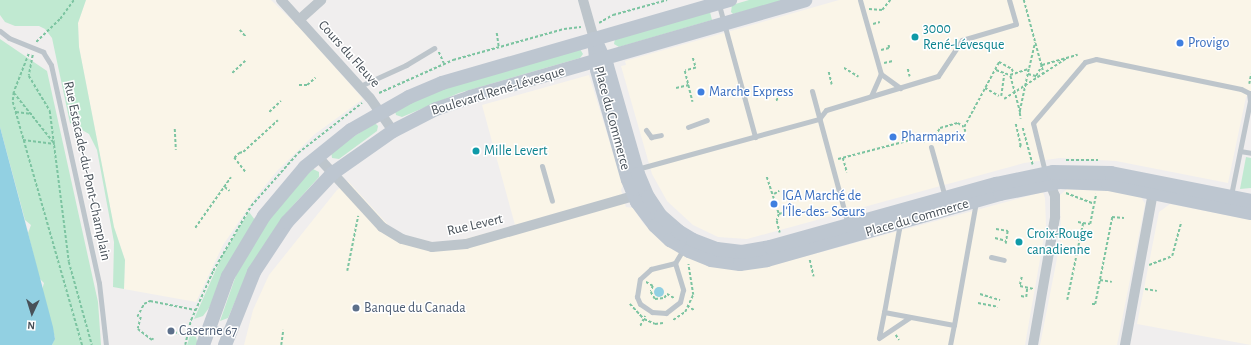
<!DOCTYPE html>
<html>
<head>
<meta charset="utf-8">
<style>
  body { margin:0 }
  #map { position:relative; width:1251px; height:345px; overflow:hidden; background:#f0eeee; font-family:"Alegreya Sans",sans-serif }
  div>[style] { position:absolute }
  .commercial>* { inset:0; background:#faf5e8 }
  .green>* { inset:0; background:#c0e9d1 }
  .water>* { inset:0; background:#92d0e2 }
  .round { border-radius:50% }
  .path>* { height:1.5px; margin-top:-0.75px; transform-origin:0; background:repeating-linear-gradient(90deg,#7cc4a1 0 3px,transparent 0 5px) }
  .lane>* { height:5px; margin:-2.5px; padding:0 2.5px; transform-origin:2.5px; border-radius:2.5px; background:#bdc5cb }
  .street>* { height:10px; margin:-5px; padding:0 5px; transform-origin:5px; border-radius:5px; background:#bdc5cb }
  .secondary>* { height:14px; margin:-7px; padding:0 7px; transform-origin:7px; border-radius:7px; background:#bdc6d0 }
  .dots>* { width:11px; height:11px; translate:-50% -50%; box-sizing:border-box; border:2px solid #fff; border-radius:50% }
  span { translate:-50% -50%; white-space:nowrap; text-align:center; line-height:1.15; -webkit-text-stroke:3px #fff; paint-order:stroke }
  .culture-label { font-size:14px; color:#0d838f }
  .left { translate:0 -50%; text-align:left }
  .shop-label { font-size:14px; color:#366cbe }
  .street-label { font-size:14px; color:#485159 }
  .service-label { font-size:14px; color:#4e5e75 }
  .north { position:absolute; left:12px; top:293px; width:40px; height:40px; -webkit-text-stroke:3px #fff; paint-order:stroke; rotate:184deg; font-size:11px; font-weight:700; line-height:16px; text-align:center; color:#485159 }
  .north::after { content:''; display:block; margin:auto; width:14px; height:18px; background:#485159; clip-path:polygon(50% 0,100% 100%,50% 72%,0 100%) }
</style>
</head>
<body>
<div id="map">
  <div class="commercial">
    <div style="clip-path:polygon(86px 0,271px 0,303px 31px,363px 99px,315px 134px,277px 171px,255px 198px,223px 245px,196px 302px,124px 289px,125px 260px,114px 227px,79px 47px,78px 23px)"></div>
    <div style="clip-path:polygon(839px 0,1251px 0,1251px 92px,1246px 97px,1228px 183px,1116px 161px,1060px 158px,1024px 163px,747px 239px,718px 237px,693px 225px,667px 201px,652px 174px,621px 66px,626px 65px,625px 61px)"></div>
    <div style="clip-path:polygon(589px 75px,623px 185px,621px 190px,626px 207px,633px 208px,643px 223px,663px 243px,708px 266px,744px 270px,777px 264px,1043px 192px,1045px 198px,1046px 225px,1025px 345px,244px 345px,253px 310px,269px 275px,337px 190px,348px 181px,391px 228px,403px 235px,432px 242px,450px 243px,515px 225px,482px 105px)"></div>
    <div style="clip-path:polygon(1067px 189px,1110px 191px,1141px 197px,1145px 204px,1117px 345px,1040px 345px,1061px 238px,1060px 195px)"></div>
    <div style="clip-path:polygon(1170px 204px,1251px 220px,1251px 345px,1137px 324px,1159px 212px)"></div>
  </div>
  <div class="green">
    <div style="clip-path:polygon(0 0,86px 0,78px 23px,79px 47px,114px 227px,125px 260px,124px 289px,113px 287px,114px 242px,97px 150px,89px 134px,70px 123px,52px 38px,45px 29px,39px 26px,15px 26px,5px 22px,0 15px)"></div>
    <div style="clip-path:polygon(749px 0,785px 0,733px 14px,731px 12px,732px 5px)"></div>
    <div style="clip-path:polygon(710px 12px,712px 20px,619px 47px,614px 44px,615px 39px)"></div>
    <div style="clip-path:polygon(0 39px,47px 71px,98px 302px,101px 345px,52px 345px,55px 338px,42px 290px,44px 283px,39px 278px,28px 233px,31px 225px,25px 220px,0 127px)"></div>
    <div style="clip-path:polygon(580px 49px,583px 54px,580px 58px,459px 93px,402px 117px,396px 115px,395px 111px,439px 89px)"></div>
    <div style="clip-path:polygon(375px 123px,378px 126px,377px 131px,339px 159px,332px 158px,331px 151px)"></div>
    <div style="clip-path:polygon(1246px 157px,1251px 158px,1251px 188px,1240px 189px)"></div>
    <div style="clip-path:polygon(313px 169px,319px 172px,319px 177px,288px 211px,243px 283px,228px 318px,220px 321px,242px 258px,290px 191px)"></div>
    <div style="clip-path:polygon(249px 212px,255px 220px,209px 308px,203px 316px,194px 319px,222px 256px)"></div>
    <div style="clip-path:polygon(191px 332px,196px 337px,198px 345px,187px 345px)"></div>
  </div>
  <div class="water">
    <div style="clip-path:polygon(0 127px,53px 327px,55px 339px,52px 345px,0 345px)"></div>
    <div class="round" style="left:654px;top:287px;width:10px;height:10px"></div>
  </div>
  <div class="path">
    <div style="left:1024px;top:0;width:77px;rotate:74.9deg"></div>
    <div style="left:869px;top:9px;width:13px;rotate:4deg"></div>
    <div style="left:882px;top:10px;width:13px;rotate:-51deg"></div>
    <div style="left:599px;top:23px;width:16px;rotate:-30deg"></div>
    <div style="left:613px;top:15px;width:56px;rotate:-15.5deg"></div>
    <div style="left:873px;top:24px;width:7px;rotate:-16deg"></div>
    <div style="left:240px;top:30px;width:9px;rotate:49deg"></div>
    <div style="left:497px;top:33px;width:14px;rotate:82deg"></div>
    <div style="left:36px;top:42px;width:33px;rotate:-44deg"></div>
    <div style="left:60px;top:19px;width:24px;rotate:-54deg"></div>
    <div style="left:881px;top:50px;width:8px;rotate:-14deg"></div>
    <div style="left:889px;top:48px;width:4px;rotate:-104deg"></div>
    <div style="left:439px;top:52px;width:12px;rotate:66deg"></div>
    <div style="left:29px;top:54px;width:41px;rotate:111.5deg"></div>
    <div style="left:14px;top:92px;width:10px;rotate:96deg"></div>
    <div style="left:13px;top:102px;width:253px;rotate:74.1deg"></div>
    <div style="left:33px;top:55px;width:21px;rotate:101deg"></div>
    <div style="left:29px;top:76px;width:41px;rotate:59deg"></div>
    <div style="left:50px;top:111px;width:152px;rotate:82.8deg"></div>
    <div style="left:69px;top:262px;width:86px;rotate:74.5deg"></div>
    <div style="left:693px;top:58px;width:10px;rotate:73deg"></div>
    <div style="left:696px;top:68px;width:11px;rotate:165deg"></div>
    <div style="left:685px;top:71px;width:32px;rotate:76deg"></div>
    <div style="left:884px;top:63px;width:9px;rotate:-13deg"></div>
    <div style="left:844px;top:68px;width:17px;rotate:31deg"></div>
    <div style="left:1029px;top:68px;width:26px;rotate:-77deg"></div>
    <div style="left:908px;top:69px;width:8px;rotate:76deg"></div>
    <div style="left:1029px;top:69px;width:5px;rotate:101deg"></div>
    <div style="left:1028px;top:74px;width:40px;rotate:102deg"></div>
    <div style="left:1020px;top:113px;width:39px;rotate:-105deg"></div>
    <div style="left:1010px;top:75px;width:20px;rotate:-18deg"></div>
    <div style="left:996px;top:70px;width:15px;rotate:20deg"></div>
    <div style="left:829px;top:72px;width:13px;rotate:77deg"></div>
    <div style="left:232px;top:73px;width:18px;rotate:-43deg"></div>
    <div style="left:1028px;top:74px;width:11px;rotate:15deg"></div>
    <div style="left:1036px;top:76px;width:13px;rotate:-61deg"></div>
    <div style="left:1042px;top:65px;width:37px;rotate:-16deg"></div>
    <div style="left:1249px;top:84px;width:10px;rotate:-79deg"></div>
    <div style="left:299px;top:85px;width:8px"></div>
    <div style="left:307px;top:85px;width:11px;rotate:-41deg"></div>
    <div style="left:676px;top:88px;width:13px;rotate:-13deg"></div>
    <div style="left:985px;top:88px;width:16px;rotate:30deg"></div>
    <div style="left:14px;top:93px;width:64px;rotate:51.3deg"></div>
    <div style="left:379px;top:93px;width:81px;rotate:-24deg"></div>
    <div style="left:453px;top:60px;width:115px;rotate:-15.6deg"></div>
    <div style="left:564px;top:29px;width:17px;rotate:-7deg"></div>
    <div style="left:1001px;top:96px;width:21px;rotate:-82deg"></div>
    <div style="left:1004px;top:99px;width:75px;rotate:-33.1deg"></div>
    <div style="left:776px;top:101px;width:11px;rotate:-63deg"></div>
    <div style="left:16px;top:112px;width:16px;rotate:7deg"></div>
    <div style="left:269px;top:112px;width:16px;rotate:-43deg"></div>
    <div style="left:1020px;top:113px;width:6px;rotate:81deg"></div>
    <div style="left:1016px;top:124px;width:22px;rotate:77deg"></div>
    <div style="left:1021px;top:145px;width:3px;rotate:108deg"></div>
    <div style="left:1023px;top:128px;width:38px;rotate:75deg"></div>
    <div style="left:175px;top:129px;width:21px;rotate:87deg"></div>
    <div style="left:965px;top:132px;width:5px;rotate:-101deg"></div>
    <div style="left:964px;top:127px;width:74px;rotate:-61.7deg"></div>
    <div style="left:999px;top:62px;width:15px;rotate:28deg"></div>
    <div style="left:1012px;top:69px;width:5px;rotate:68deg"></div>
    <div style="left:23px;top:140px;width:32px;rotate:7deg"></div>
    <div style="left:932px;top:140px;width:14px;rotate:-56deg"></div>
    <div style="left:940px;top:128px;width:19px;rotate:-16deg"></div>
    <div style="left:958px;top:123px;width:7px;rotate:34deg"></div>
    <div style="left:843px;top:158px;width:15px;rotate:74deg"></div>
    <div style="left:838px;top:159px;width:83px;rotate:-14.7deg"></div>
    <div style="left:918px;top:138px;width:9px;rotate:27deg"></div>
    <div style="left:1066px;top:160px;width:32px"></div>
    <div style="left:245px;top:172px;width:18px;rotate:-128deg"></div>
    <div style="left:234px;top:158px;width:7px;rotate:-45deg"></div>
    <div style="left:239px;top:153px;width:4px;rotate:-14deg"></div>
    <div style="left:243px;top:152px;width:47px;rotate:-42.4deg"></div>
    <div style="left:767px;top:177px;width:39px;rotate:72deg"></div>
    <div style="left:779px;top:214px;width:7px;rotate:106deg"></div>
    <div style="left:777px;top:221px;width:12px;rotate:76deg"></div>
    <div style="left:225px;top:187px;width:6px;rotate:39deg"></div>
    <div style="left:1066px;top:193px;width:30px;rotate:21deg"></div>
    <div style="left:1094px;top:204px;width:10px;rotate:-79deg"></div>
    <div style="left:774px;top:194px;width:6px;rotate:-31deg"></div>
    <div style="left:779px;top:214px;width:6px;rotate:-18deg"></div>
    <div style="left:1078px;top:222px;width:5px;rotate:11deg"></div>
    <div style="left:195px;top:228px;width:62px;rotate:-54.8deg"></div>
    <div style="left:996px;top:229px;width:12px;rotate:9deg"></div>
    <div style="left:1008px;top:231px;width:13px;rotate:99deg"></div>
    <div style="left:995px;top:238px;width:11px;rotate:15deg"></div>
    <div style="left:810px;top:260px;width:17px;rotate:77deg"></div>
    <div style="left:1149px;top:265px;width:25px;rotate:-21deg"></div>
    <div style="left:1172px;top:256px;width:35px;rotate:-75deg"></div>
    <div style="left:347px;top:271px;width:56px;rotate:-78.7deg"></div>
    <div style="left:1022px;top:277px;width:9px;rotate:103deg"></div>
    <div style="left:1020px;top:286px;width:14px;rotate:12deg"></div>
    <div style="left:1100px;top:280px;width:12px;rotate:9deg"></div>
    <div style="left:646px;top:282px;width:8px;rotate:30deg"></div>
    <div style="left:653px;top:286px;width:6px;rotate:108deg"></div>
    <div style="left:651px;top:292px;width:8px;rotate:60deg"></div>
    <div style="left:655px;top:299px;width:9px;rotate:-6deg"></div>
    <div style="left:664px;top:298px;width:5px;rotate:-53deg"></div>
    <div style="left:667px;top:294px;width:8px;rotate:30deg"></div>
    <div style="left:1145px;top:289px;width:12px;rotate:9deg"></div>
    <div style="left:980px;top:294px;width:21px;rotate:17deg"></div>
    <div style="left:1021px;top:296px;width:5px;rotate:11deg"></div>
    <div style="left:1026px;top:297px;width:9px;rotate:-84deg"></div>
    <div style="left:1067px;top:300px;width:79px;rotate:-78.3deg"></div>
    <div style="left:1083px;top:223px;width:7px;rotate:8deg"></div>
    <div style="left:1090px;top:224px;width:20px;rotate:-79deg"></div>
    <div style="left:978px;top:303px;width:20px;rotate:11deg"></div>
    <div style="left:630px;top:304px;width:21px;rotate:47deg"></div>
    <div style="left:644px;top:319px;width:12px;rotate:24deg"></div>
    <div style="left:655px;top:324px;width:8px;rotate:-7deg"></div>
    <div style="left:1092px;top:304px;width:3px"></div>
    <div style="left:1095px;top:304px;width:89px;rotate:-78.9deg"></div>
    <div style="left:1112px;top:217px;width:12px;rotate:5deg"></div>
    <div style="left:687px;top:306px;width:8px;rotate:30deg"></div>
    <div style="left:137px;top:317px;width:15px;rotate:-62deg"></div>
    <div style="left:144px;top:304px;width:7px;rotate:-27deg"></div>
    <div style="left:150px;top:301px;width:46px;rotate:11.3deg"></div>
    <div style="left:141px;top:317px;width:12px;rotate:104deg"></div>
    <div style="left:138px;top:329px;width:18px;rotate:38deg"></div>
    <div style="left:152px;top:340px;width:2px;rotate:-63deg"></div>
    <div style="left:673px;top:320px;width:14px;rotate:-34deg"></div>
    <div style="left:685px;top:312px;width:19px;rotate:-65deg"></div>
    <div style="left:693px;top:295px;width:31px;rotate:-99deg"></div>
    <div style="left:640px;top:326px;width:11px;rotate:-63deg"></div>
    <div style="left:174px;top:332px;width:13px;rotate:13deg"></div>
    <div style="left:896px;top:335px;width:6px;rotate:59deg"></div>
    <div style="left:185px;top:345px;width:26px;rotate:-77deg"></div>
    <div style="left:191px;top:320px;width:54px;rotate:-65.8deg"></div>
    <div style="left:213px;top:271px;width:75px;rotate:-59.7deg"></div>
    <div style="left:251px;top:206px;width:71px;rotate:-48.4deg"></div>
    <div style="left:298px;top:153px;width:81px;rotate:-38deg"></div>
    <div style="left:281px;top:345px;width:15px;rotate:-82deg"></div>
  </div>
  <div class="lane">
    <div style="left:860px;top:0;width:77px;rotate:74.2deg"></div>
    <div style="left:881px;top:74px;width:24px;rotate:36deg"></div>
    <div style="left:719px;top:5px;width:137px;rotate:74.7deg"></div>
    <div style="left:0;top:31px;width:11px;rotate:38deg"></div>
    <div style="left:9px;top:38px;width:37px;rotate:22deg"></div>
    <div style="left:43px;top:52px;width:15px;rotate:58deg"></div>
    <div style="left:51px;top:65px;width:223px;rotate:77.6deg"></div>
    <div style="left:99px;top:283px;width:62px;rotate:83.6deg"></div>
    <div style="left:360px;top:86px;width:51px;rotate:-24.5deg"></div>
    <div style="left:406px;top:65px;width:33px;rotate:-31deg"></div>
    <div style="left:812px;top:91px;width:138px;rotate:74.9deg"></div>
    <div style="left:871px;top:96px;width:24px;rotate:-66deg"></div>
    <div style="left:688px;top:127px;width:20px;rotate:-20deg"></div>
    <div style="left:646px;top:130px;width:9px;rotate:54deg"></div>
    <div style="left:651px;top:137px;width:10px;rotate:-11deg"></div>
    <div style="left:931px;top:147px;width:52px;rotate:74.4deg"></div>
    <div style="left:1240px;top:151px;width:11px;rotate:10deg"></div>
    <div style="left:542px;top:166px;width:36px;rotate:74deg"></div>
    <div style="left:637px;top:169px;width:189px;rotate:-15.4deg"></div>
    <div style="left:819px;top:119px;width:11px;rotate:-52deg"></div>
    <div style="left:826px;top:110px;width:117px;rotate:-16.9deg"></div>
    <div style="left:938px;top:76px;width:43px;rotate:-56.3deg"></div>
    <div style="left:962px;top:40px;width:56px;rotate:-16.5deg"></div>
    <div style="left:1016px;top:24px;width:25px;rotate:-106deg"></div>
    <div style="left:1045px;top:172px;width:50px;rotate:-103.8deg"></div>
    <div style="left:1033px;top:123px;width:80px;rotate:-49.6deg"></div>
    <div style="left:1085px;top:62px;width:11px;rotate:-15deg"></div>
    <div style="left:1096px;top:59px;width:148px;rotate:11.7deg"></div>
    <div style="left:1241px;top:89px;width:9px;rotate:27deg"></div>
    <div style="left:1249px;top:93px;width:8px;rotate:83deg"></div>
    <div style="left:1250px;top:101px;width:96px;rotate:101.4deg"></div>
    <div style="left:898px;top:225px;width:4px;rotate:76deg"></div>
    <div style="left:899px;top:229px;width:84px;rotate:100.2deg"></div>
    <div style="left:884px;top:312px;width:71px;rotate:10.5deg"></div>
    <div style="left:954px;top:325px;width:125px;rotate:-79.9deg"></div>
    <div style="left:991px;top:257px;width:13px;rotate:13deg"></div>
    <div style="left:675px;top:263px;width:28px;rotate:73deg"></div>
    <div style="left:683px;top:290px;width:12px;rotate:104deg"></div>
    <div style="left:680px;top:302px;width:18px;rotate:142deg"></div>
    <div style="left:666px;top:313px;width:14px;rotate:-176deg"></div>
    <div style="left:652px;top:312px;width:14px;rotate:-146deg"></div>
    <div style="left:640px;top:304px;width:8px;rotate:-113deg"></div>
    <div style="left:637px;top:297px;width:18px;rotate:-81deg"></div>
    <div style="left:640px;top:279px;width:15px;rotate:-42deg"></div>
    <div style="left:651px;top:269px;width:25px;rotate:-14deg"></div>
    <div style="left:675px;top:263px;width:17px;rotate:-59deg"></div>
    <div style="left:884px;top:312px;width:26px;rotate:101deg"></div>
    <div style="left:879px;top:338px;width:37px;rotate:-34deg"></div>
    <div style="left:211px;top:327px;width:19px;rotate:16deg"></div>
    <div style="left:950px;top:345px;width:20px;rotate:-79deg"></div>
  </div>
  <div class="street">
    <div style="left:281px;top:0;width:132px;rotate:47.8deg"></div>
    <div style="left:370px;top:98px;width:40px;rotate:55.1deg"></div>
    <div style="left:583px;top:0;width:41px;rotate:74.2deg"></div>
    <div style="left:299px;top:20px;width:30px;rotate:-42deg"></div>
    <div style="left:317px;top:156px;width:96px;rotate:47.5deg"></div>
    <div style="left:382px;top:227px;width:23px;rotate:31deg"></div>
    <div style="left:402px;top:239px;width:31px;rotate:15deg"></div>
    <div style="left:432px;top:247px;width:34px;rotate:-5deg"></div>
    <div style="left:466px;top:244px;width:181px;rotate:-16deg"></div>
    <div style="left:1033px;top:345px;width:130px;rotate:-80.2deg"></div>
    <div style="left:1055px;top:217px;width:21px;rotate:-90deg"></div>
    <div style="left:1055px;top:196px;width:18px;rotate:-112deg"></div>
    <div style="left:1125px;top:345px;width:161px;rotate:-79.6deg"></div>
  </div>
  <div class="secondary">
    <div style="left:594px;top:39px;width:31px;rotate:84deg"></div>
    <div style="left:597px;top:70px;width:114px;rotate:74.3deg"></div>
    <div style="left:628px;top:180px;width:24px;rotate:68deg"></div>
    <div style="left:637px;top:202px;width:30px;rotate:53deg"></div>
    <div style="left:655px;top:226px;width:21px;rotate:43deg"></div>
    <div style="left:670px;top:240px;width:22px;rotate:30deg"></div>
    <div style="left:689px;top:251px;width:24px;rotate:22deg"></div>
    <div style="left:711px;top:260px;width:29px;rotate:8deg"></div>
    <div style="left:740px;top:264px;width:27px;rotate:-8deg"></div>
    <div style="left:767px;top:260px;width:242px;rotate:-15.8deg"></div>
    <div style="left:1000px;top:194px;width:60px;rotate:-11.5deg"></div>
    <div style="left:1059px;top:182px;width:49px;rotate:2.3deg"></div>
    <div style="left:1108px;top:184px;width:146px;rotate:11.5deg"></div>
    <div style="left:598px;top:46px;width:22px;rotate:66deg"></div>
    <div style="left:607px;top:66px;width:112px;rotate:74deg"></div>
    <div style="left:638px;top:174px;width:25px;rotate:67deg"></div>
    <div style="left:648px;top:197px;width:23px;rotate:56deg"></div>
    <div style="left:661px;top:216px;width:23px;rotate:41deg"></div>
    <div style="left:678px;top:231px;width:17px;rotate:31deg"></div>
    <div style="left:693px;top:240px;width:26px;rotate:21deg"></div>
    <div style="left:717px;top:249px;width:25px;rotate:7deg"></div>
    <div style="left:742px;top:252px;width:28px;rotate:-10deg"></div>
    <div style="left:770px;top:247px;width:235px;rotate:-15.6deg"></div>
    <div style="left:996px;top:184px;width:58px;rotate:-11.9deg"></div>
    <div style="left:1053px;top:172px;width:58px;rotate:1deg"></div>
    <div style="left:1111px;top:173px;width:143px;rotate:11.3deg"></div>
    <div style="left:203px;top:345px;width:73px;rotate:-70.1deg"></div>
    <div style="left:228px;top:276px;width:70px;rotate:-59deg"></div>
    <div style="left:264px;top:216px;width:64px;rotate:-50.1deg"></div>
    <div style="left:305px;top:167px;width:59px;rotate:-38.8deg"></div>
    <div style="left:351px;top:130px;width:67px;rotate:-29.6deg"></div>
    <div style="left:409px;top:97px;width:36px;rotate:-23deg"></div>
    <div style="left:442px;top:83px;width:300px;rotate:-16.1deg"></div>
    <div style="left:225px;top:345px;width:79px;rotate:-68.3deg"></div>
    <div style="left:254px;top:272px;width:60px;rotate:-56.6deg"></div>
    <div style="left:287px;top:222px;width:67px;rotate:-46.8deg"></div>
    <div style="left:333px;top:173px;width:73px;rotate:-35deg"></div>
    <div style="left:393px;top:131px;width:48px;rotate:-27.1deg"></div>
    <div style="left:436px;top:109px;width:36px;rotate:-19deg"></div>
    <div style="left:470px;top:97px;width:349px;rotate:-16.1deg"></div>
  </div>
  <div class="dots">
    <div style="left:915px;top:37px;background:#0f9aa8"></div>
    <div style="left:1180px;top:43px;background:#3f7fe0"></div>
    <div style="left:701px;top:92px;background:#3f7fe0"></div>
    <div style="left:893px;top:137px;background:#3f7fe0"></div>
    <div style="left:476px;top:151px;background:#0f9aa8"></div>
    <div style="left:774px;top:204px;background:#3f7fe0"></div>
    <div style="left:1019px;top:242px;background:#0f9aa8"></div>
    <div style="left:356px;top:308px;background:#5c6f8a"></div>
    <div style="left:171px;top:331px;background:#5c6f8a"></div>
  </div>
  <div class="culture-label">
    <span class="left" style="left:923px;top:37px">3000<br>René-Lévesque</span>
    <span class="left" style="left:484px;top:151px">Mille Levert</span>
    <span class="left" style="left:1027px;top:242px">Croix-Rouge<br>canadienne</span>
  </div>
  <div class="shop-label">
    <span class="left" style="left:1188px;top:43px">Provigo</span>
    <span class="left" style="left:709px;top:92px">Marche Express</span>
    <span class="left" style="left:901px;top:137px">Pharmaprix</span>
    <span class="left" style="left:782px;top:204px">IGA Marché de<br>l'Île-des- Sœurs</span>
  </div>
  <div class="street-label">
    <span style="left:349px;top:54px;rotate:48deg">Cours du Fleuve</span>
    <span style="left:498px;top:91px;rotate:-17deg">Boulevard René-Lévesque</span>
    <span style="left:612px;top:118px;rotate:75deg">Place du Commerce</span>
    <span style="left:87px;top:171px;rotate:78deg">Rue Estacade-du-Pont-Champlain</span>
    <span style="left:917px;top:218px;rotate:-16deg">Place du Commerce</span>
    <span style="left:475px;top:225px;rotate:-13deg">Rue Levert</span>
  </div>
  <div class="service-label">
    <span class="left" style="left:364px;top:308px">Banque du Canada</span>
    <span class="left" style="left:179px;top:331px">Caserne 67</span>
  </div>
  <div class="north">N</div>
</div>
</body>
</html>
